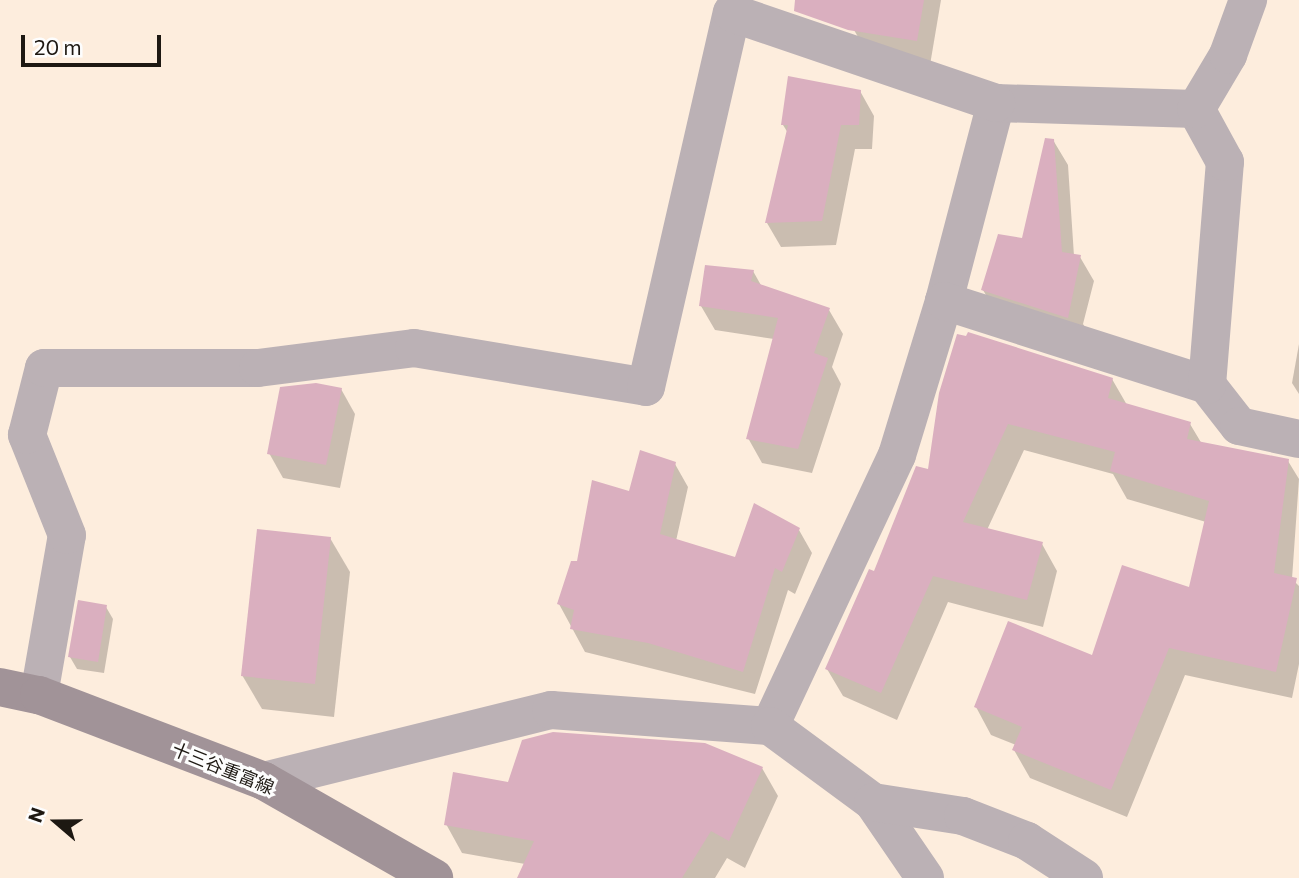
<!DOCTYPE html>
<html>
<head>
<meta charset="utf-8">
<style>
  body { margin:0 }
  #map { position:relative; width:1299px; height:878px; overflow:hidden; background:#fdeddd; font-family:Commissioner,"Noto Sans JP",sans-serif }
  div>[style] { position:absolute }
  .shadow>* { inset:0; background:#0003 }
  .building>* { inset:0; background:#daafbf }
  .minor>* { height:38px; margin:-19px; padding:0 19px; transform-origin:19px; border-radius:19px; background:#bbb1b5 }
  .secondary>* { height:38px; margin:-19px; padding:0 19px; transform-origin:19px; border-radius:19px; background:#a19398 }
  span { translate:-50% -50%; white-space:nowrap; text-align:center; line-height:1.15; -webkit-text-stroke:6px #fdfdfd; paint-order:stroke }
  .street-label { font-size:18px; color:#1d1812 }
  .north { position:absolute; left:21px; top:787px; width:70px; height:70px; -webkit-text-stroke:5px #fdfdfd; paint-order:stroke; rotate:290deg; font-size:19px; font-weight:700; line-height:28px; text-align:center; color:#1d1812 }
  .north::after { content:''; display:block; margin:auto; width:24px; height:32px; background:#1d1812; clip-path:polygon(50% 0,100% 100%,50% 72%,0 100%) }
  .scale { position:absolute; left:21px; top:35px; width:140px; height:32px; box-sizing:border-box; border:4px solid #1d1812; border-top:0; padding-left:9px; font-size:21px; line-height:24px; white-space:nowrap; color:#1d1812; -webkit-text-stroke:5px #fdfdfd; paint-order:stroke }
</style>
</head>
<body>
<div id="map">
  <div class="shadow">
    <div style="clip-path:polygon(859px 0,941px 0,930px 65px,868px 54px,854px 30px)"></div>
    <div style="clip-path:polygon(860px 91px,874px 116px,872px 149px,855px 149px,836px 245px,781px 247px,767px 223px,788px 133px,783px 125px)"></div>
    <div style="clip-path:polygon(1053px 140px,1068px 165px,1074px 256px,1080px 257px,1094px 281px,1083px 324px,1087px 330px,997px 314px,983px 290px,1024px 240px)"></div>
    <div style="clip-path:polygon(753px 271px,762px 287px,829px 310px,843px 334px,832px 367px,841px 384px,812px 473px,762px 463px,748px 438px,774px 339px,715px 330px,701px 306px)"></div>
    <div style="clip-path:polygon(1299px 344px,1299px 394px,1292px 383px)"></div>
    <div style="clip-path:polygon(1112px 379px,1127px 405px,1190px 424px,1202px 444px,1288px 461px,1299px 479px,1292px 579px,1299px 586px,1299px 664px,1292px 698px,1185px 675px,1127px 817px,1030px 778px,1014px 750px,1016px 745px,991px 735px,976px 707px,1093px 657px,1191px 589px,1206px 522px,1127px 499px,1113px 474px,1024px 450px,987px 530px,1042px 544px,1057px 571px,1043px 627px,948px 602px,897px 720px,843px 696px,827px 669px,930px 471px,940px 394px)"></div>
    <div style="clip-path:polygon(341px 389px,355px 414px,340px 488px,283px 478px,269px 453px)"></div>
    <div style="clip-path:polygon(675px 464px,688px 487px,676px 541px,736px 560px,799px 530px,812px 553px,795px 594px,788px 590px,755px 694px,585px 652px,559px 604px,579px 563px,631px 493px)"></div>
    <div style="clip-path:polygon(330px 538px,350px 572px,334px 717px,262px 709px,242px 675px)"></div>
    <div style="clip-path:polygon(106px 607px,113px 619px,104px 673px,77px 669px,70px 657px)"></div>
    <div style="clip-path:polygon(762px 768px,778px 796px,745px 868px,727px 858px,715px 878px,519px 878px,525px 864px,462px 853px,446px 824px,509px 784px)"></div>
  </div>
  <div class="building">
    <div style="clip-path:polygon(795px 0,924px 0,917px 41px,848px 30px,794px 11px)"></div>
    <div style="clip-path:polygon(788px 76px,861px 90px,859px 125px,841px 125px,822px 221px,765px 223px,788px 125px,781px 125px)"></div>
    <div style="clip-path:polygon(1045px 138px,1054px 139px,1062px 252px,1081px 255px,1068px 318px,981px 290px,998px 234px,1022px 238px)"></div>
    <div style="clip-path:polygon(705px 265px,754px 270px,751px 281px,830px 308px,814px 353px,828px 358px,798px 449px,746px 439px,778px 318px,699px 306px)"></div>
    <div style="clip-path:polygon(968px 332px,1113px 378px,1108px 398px,1191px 422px,1187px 439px,1289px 459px,1274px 573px,1297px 578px,1276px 672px,1169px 648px,1111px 790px,1012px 750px,1022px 727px,974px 707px,1008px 621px,1092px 655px,1122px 565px,1189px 587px,1209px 501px,1110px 471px,1115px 452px,1008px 424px,963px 522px,1043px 542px,1027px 600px,933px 576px,881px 693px,825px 669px,869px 569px,874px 571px,916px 466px,928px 469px,939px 393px,957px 334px,966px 336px)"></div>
    <div style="clip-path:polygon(316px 383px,342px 388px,326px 465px,267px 454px,280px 387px)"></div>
    <div style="clip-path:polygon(640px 450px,676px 462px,660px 534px,735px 557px,754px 503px,800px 528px,782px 572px,775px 568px,743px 672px,648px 643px,570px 629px,574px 610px,557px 604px,571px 561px,577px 561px,592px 480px,629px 491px)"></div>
    <div style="clip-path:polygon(257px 529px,331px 537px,315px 684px,241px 676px)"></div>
    <div style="clip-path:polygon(78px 600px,107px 605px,98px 662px,68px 657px)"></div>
    <div style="clip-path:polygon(553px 732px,705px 743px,763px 767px,729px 841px,711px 831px,682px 878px,517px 878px,534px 841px,444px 825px,453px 772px,508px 782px,522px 740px)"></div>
  </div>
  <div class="minor">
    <div style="left:944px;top:301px;width:205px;rotate:-75.3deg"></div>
    <div style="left:996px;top:103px;width:200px;rotate:1.7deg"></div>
    <div style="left:1207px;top:385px;width:52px;rotate:52deg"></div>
    <div style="left:1239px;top:426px;width:61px;rotate:12.2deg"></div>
    <div style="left:39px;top:695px;width:162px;rotate:-80.1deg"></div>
    <div style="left:67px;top:535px;width:108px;rotate:-111.8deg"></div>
    <div style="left:27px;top:435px;width:69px;rotate:-75.8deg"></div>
    <div style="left:44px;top:368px;width:214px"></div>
    <div style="left:258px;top:368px;width:157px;rotate:-7.3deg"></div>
    <div style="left:414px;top:348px;width:235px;rotate:9.5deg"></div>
    <div style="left:646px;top:387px;width:384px;rotate:-77.1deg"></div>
    <div style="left:732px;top:13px;width:279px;rotate:18.8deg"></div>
    <div style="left:770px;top:726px;width:299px;rotate:-64.9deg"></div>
    <div style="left:897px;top:455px;width:161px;rotate:-73deg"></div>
    <div style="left:944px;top:301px;width:276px;rotate:17.7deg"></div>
    <div style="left:1207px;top:385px;width:224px;rotate:-85.4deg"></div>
    <div style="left:1225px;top:162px;width:60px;rotate:-118.7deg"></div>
    <div style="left:1196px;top:109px;width:63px;rotate:-59.3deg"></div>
    <div style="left:1228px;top:55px;width:59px;rotate:-70deg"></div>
    <div style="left:264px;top:781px;width:296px;rotate:-13.9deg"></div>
    <div style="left:551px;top:710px;width:220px;rotate:4.2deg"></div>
    <div style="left:770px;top:726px;width:128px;rotate:36.4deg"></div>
    <div style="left:873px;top:802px;width:92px;rotate:55.6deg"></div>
    <div style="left:873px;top:802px;width:91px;rotate:8.8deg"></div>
    <div style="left:963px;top:816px;width:69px;rotate:21.3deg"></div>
    <div style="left:1027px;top:841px;width:68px;rotate:33deg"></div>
  </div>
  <div class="secondary">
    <div style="left:0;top:687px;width:40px;rotate:12deg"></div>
    <div style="left:39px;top:695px;width:241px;rotate:20.9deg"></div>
    <div style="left:264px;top:781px;width:196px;rotate:29.7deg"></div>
  </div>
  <div class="street-label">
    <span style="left:223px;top:768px;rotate:22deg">十三谷重富線</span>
  </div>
  <div class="north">N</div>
  <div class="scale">20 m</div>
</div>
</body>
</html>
